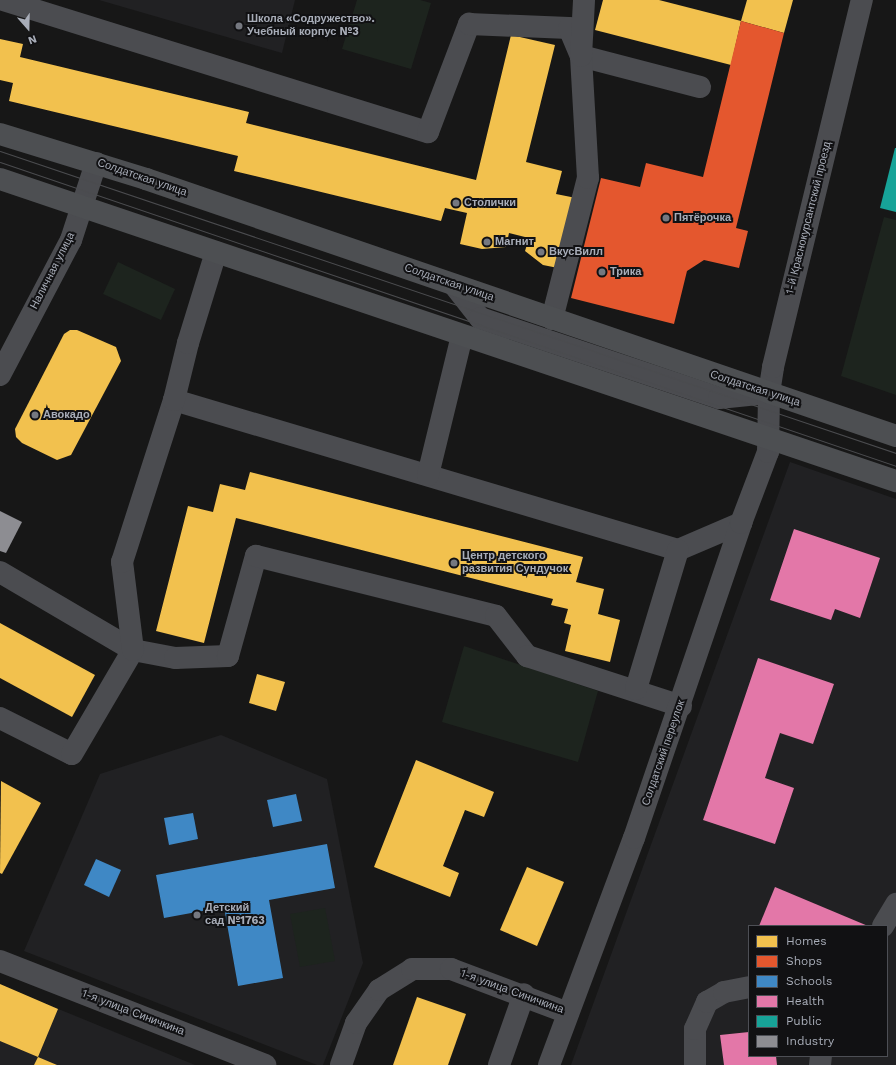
<!DOCTYPE html>
<html>
<head>
<meta charset="utf-8">
<style>
  body { margin:0 }
  #map { position:relative; width:896px; height:1065px; overflow:hidden; background:#171717; font-family:"Work Sans",sans-serif }
  div>[style] { position:absolute }
  .built>* { inset:0; background:#212123 }
  .green>* { inset:0; background:#1d241e }
  .homes>* { inset:0; background:#f2c14e }
  .shops>* { inset:0; background:#e4572e }
  .schools>* { inset:0; background:#3f88c5 }
  .health>* { inset:0; background:#e377a8 }
  .public>* { inset:0; background:#17a398 }
  .industry>* { inset:0; background:#8d8d92 }
  .minor>* { height:22px; margin:-11px; padding:0 11px; transform-origin:11px; border-radius:11px; background:#4b4c50 }
  .major>* { height:22px; margin:-11px; padding:0 11px; transform-origin:11px; border-radius:11px; background:#4d4f52 }
  .tram>* { height:1px; margin:-0.5px; padding:0 0.5px; transform-origin:0.5px; border-radius:0.5px; background:#4b4c4f }
  .dots>* { width:11px; height:11px; translate:-50% -50%; box-sizing:border-box; border:2px solid #111113; border-radius:50% }
  span { translate:-50% -50%; white-space:nowrap; text-align:center; line-height:1.15; -webkit-text-stroke:4px #111113; paint-order:stroke }
  .poi-label { font-size:11px; color:#a8adb8; font-weight:700 }
  .left { translate:0 -50%; text-align:left }
  .street-label { font-size:11px; color:#a8adb8 }
  .legend { position:absolute; left:748px; top:925px; width:140px; height:132px; box-sizing:border-box; background:#111113; border:1px solid #4d4f55; margin:0; padding:5px 7px; list-style:none; font-size:12px; color:#a8adb8 }
  .legend li { display:flex; align-items:center; gap:8px; height:20px }
  .legend b { width:20px; border:1px solid #4d4f55 }
  .north { position:absolute; left:8px; top:8px; width:40px; height:40px; -webkit-text-stroke:3px #111113; paint-order:stroke; rotate:160deg; font-size:11px; font-weight:700; line-height:16px; text-align:center; color:#a8adb8 }
  .north::after { content:''; display:block; margin:auto; width:14px; height:18px; background:#a8adb8; clip-path:polygon(50% 0,100% 100%,50% 72%,0 100%) }
</style>
</head>
<body>
<div id="map">
  <div class="built">
    <div style="clip-path:polygon(99px 0,295px 0,282px 53px)"></div>
    <div style="clip-path:polygon(evenodd,790px 462px,896px 499px,896px 1065px,571px 1065px,790px 462px,749px 926px,887px 926px,887px 1056px,749px 1056px,749px 926px)"></div>
    <div style="clip-path:polygon(221px 735px,327px 779px,363px 963px,323px 1065px,317px 1065px,24px 951px,100px 774px)"></div>
    <div style="clip-path:polygon(0 985px,195px 1065px,0 1065px)"></div>
  </div>
  <div class="green">
    <div style="clip-path:polygon(357px 0,420px 0,431px 3px,411px 69px,342px 49px)"></div>
    <div style="clip-path:polygon(884px 217px,896px 220px,896px 395px,841px 376px)"></div>
    <div style="clip-path:polygon(118px 262px,175px 289px,161px 320px,103px 294px)"></div>
    <div style="clip-path:polygon(464px 646px,598px 691px,578px 762px,442px 722px)"></div>
    <div style="clip-path:polygon(325px 908px,335px 961px,300px 967px,290px 914px)"></div>
  </div>
  <div class="homes">
    <div style="clip-path:polygon(603px 0,659px 0,741px 21px,731px 65px,595px 30px)"></div>
    <div style="clip-path:polygon(747px 0,793px 0,784px 33px,741px 21px)"></div>
    <div style="clip-path:polygon(511px 35px,555px 45px,526px 162px,562px 171px,556px 194px,576px 198px,558px 268px,543px 265px,525px 251px,529px 238px,509px 233px,506px 247px,482px 249px,460px 244px,467px 213px,445px 208px,441px 221px,234px 171px,238px 156px,9px 101px,13px 83px,0 80px,0 39px,23px 44px,20px 57px,249px 112px,246px 123px,476px 180px)"></div>
    <div style="clip-path:polygon(70px 330px,77px 330px,116px 347px,121px 361px,71px 455px,57px 460px,22px 443px,16px 437px,15px 429px,64px 334px)"></div>
    <div style="clip-path:polygon(250px 472px,583px 557px,576px 582px,604px 589px,598px 614px,620px 620px,610px 662px,565px 651px,571px 625px,564px 623px,568px 609px,551px 605px,553px 599px,236px 518px,204px 643px,156px 631px,188px 506px,213px 512px,220px 484px,245px 490px)"></div>
    <div style="clip-path:polygon(0 623px,95px 675px,72px 717px,0 678px)"></div>
    <div style="clip-path:polygon(257px 674px,285px 682px,276px 711px,249px 703px)"></div>
    <div style="clip-path:polygon(416px 760px,494px 792px,484px 817px,465px 810px,443px 866px,459px 873px,450px 897px,374px 867px)"></div>
    <div style="clip-path:polygon(1px 781px,41px 803px,2px 874px,0 873px)"></div>
    <div style="clip-path:polygon(527px 867px,564px 882px,537px 946px,500px 930px)"></div>
    <div style="clip-path:polygon(0 984px,58px 1009px,38px 1057px,57px 1065px,34px 1065px,38px 1057px,0 1041px)"></div>
    <div style="clip-path:polygon(417px 997px,466px 1014px,448px 1065px,393px 1065px)"></div>
  </div>
  <div class="shops">
    <div style="clip-path:polygon(741px 21px,784px 33px,736px 228px,748px 231px,739px 268px,704px 260px,687px 271px,674px 324px,571px 298px,601px 178px,640px 187px,646px 163px,703px 177px)"></div>
  </div>
  <div class="schools">
    <div style="clip-path:polygon(296px 794px,302px 821px,273px 827px,267px 800px)"></div>
    <div style="clip-path:polygon(193px 813px,198px 839px,169px 845px,164px 818px)"></div>
    <div style="clip-path:polygon(327px 844px,335px 888px,269px 900px,283px 978px,238px 986px,224px 907px,164px 918px,156px 875px)"></div>
    <div style="clip-path:polygon(96px 859px,121px 870px,109px 897px,84px 885px)"></div>
  </div>
  <div class="health">
    <div style="clip-path:polygon(794px 529px,880px 558px,860px 618px,835px 609px,831px 620px,770px 600px)"></div>
    <div style="clip-path:polygon(758px 658px,834px 684px,813px 744px,780px 733px,765px 778px,794px 788px,775px 844px,703px 820px)"></div>
    <div style="clip-path:polygon(775px 887px,868px 926px,759px 926px)"></div>
    <div style="clip-path:polygon(749px 1032px,749px 1056px,776px 1056px,777px 1065px,724px 1065px,720px 1035px)"></div>
  </div>
  <div class="public">
    <div style="clip-path:polygon(895px 148px,896px 148px,896px 212px,880px 208px)"></div>
  </div>
  <div class="industry">
    <div style="clip-path:polygon(0 511px,22px 522px,6px 553px,0 551px)"></div>
  </div>
  <div class="minor">
    <div style="left:3px;top:0;width:445px;rotate:17.3deg"></div>
    <div style="left:428px;top:132px;width:116px;rotate:-69.2deg"></div>
    <div style="left:469px;top:24px;width:100px;rotate:2.3deg"></div>
    <div style="left:569px;top:28px;width:30px;rotate:67deg"></div>
    <div style="left:581px;top:56px;width:123px;rotate:14.6deg"></div>
    <div style="left:454px;top:285px;width:42px;rotate:51.8deg"></div>
    <div style="left:480px;top:318px;width:252px;rotate:18.5deg"></div>
    <div style="left:719px;top:398px;width:50px;rotate:-5.7deg"></div>
    <div style="left:552px;top:319px;width:146px;rotate:-75.7deg"></div>
    <div style="left:588px;top:178px;width:122px;rotate:-93.3deg"></div>
    <div style="left:581px;top:56px;width:56px;rotate:-86.9deg"></div>
    <div style="left:0;top:375px;width:153px;rotate:-62.3deg"></div>
    <div style="left:71px;top:240px;width:81px;rotate:-72deg"></div>
    <div style="left:174px;top:400px;width:526px;rotate:16.57deg"></div>
    <div style="left:678px;top:550px;width:69px;rotate:-23.2deg"></div>
    <div style="left:428px;top:475px;width:143px;rotate:-76.3deg"></div>
    <div style="left:0;top:572px;width:154px;rotate:30.4deg"></div>
    <div style="left:133px;top:650px;width:43px;rotate:10.8deg"></div>
    <div style="left:175px;top:658px;width:53px;rotate:-2.2deg"></div>
    <div style="left:228px;top:656px;width:104px;rotate:-74.4deg"></div>
    <div style="left:256px;top:556px;width:247px;rotate:14deg"></div>
    <div style="left:496px;top:616px;width:51px;rotate:52.2deg"></div>
    <div style="left:527px;top:656px;width:162px;rotate:18deg"></div>
    <div style="left:636px;top:689px;width:145px;rotate:-73.2deg"></div>
    <div style="left:0;top:718px;width:80px;rotate:26.6deg"></div>
    <div style="left:72px;top:754px;width:121px;rotate:-59.6deg"></div>
    <div style="left:133px;top:650px;width:89px;rotate:-97.1deg"></div>
    <div style="left:122px;top:562px;width:170px;rotate:-72.2deg"></div>
    <div style="left:174px;top:400px;width:59px;rotate:-76.2deg"></div>
    <div style="left:188px;top:343px;width:95px;rotate:-72.9deg"></div>
    <div style="left:883px;top:926px;width:26px;rotate:-59deg"></div>
    <div style="left:0;top:961px;width:285px;rotate:21.4deg"></div>
    <div style="left:341px;top:1065px;width:45px;rotate:-70.3deg"></div>
    <div style="left:356px;top:1023px;width:40px;rotate:-55.1deg"></div>
    <div style="left:379px;top:990px;width:39px;rotate:-32deg"></div>
    <div style="left:412px;top:969px;width:39px"></div>
    <div style="left:451px;top:969px;width:125px;rotate:20.6deg"></div>
    <div style="left:499px;top:1065px;width:75px;rotate:-70.6deg"></div>
    <div style="left:549px;top:1065px;width:242px;rotate:-69.5deg"></div>
    <div style="left:634px;top:838px;width:333px;rotate:-71.2deg"></div>
    <div style="left:741px;top:523px;width:76px;rotate:-69.2deg"></div>
    <div style="left:768px;top:452px;width:59px;rotate:-89deg"></div>
    <div style="left:769px;top:393px;width:26px;rotate:-81deg"></div>
    <div style="left:773px;top:367px;width:378px;rotate:-76.4deg"></div>
    <div style="left:695px;top:1065px;width:36px;rotate:-90deg"></div>
    <div style="left:695px;top:1029px;width:30px;rotate:-66deg"></div>
    <div style="left:707px;top:1002px;width:20px;rotate:-30deg"></div>
    <div style="left:724px;top:992px;width:25px;rotate:-11deg"></div>
    <div style="left:820px;top:1065px;width:9px;rotate:-84deg"></div>
  </div>
  <div class="major">
    <div style="left:0;top:134px;width:153px;rotate:17.1deg"></div>
    <div style="left:146px;top:179px;width:793px;rotate:18.91deg"></div>
    <div style="left:0;top:179px;width:946px;rotate:18.63deg"></div>
  </div>
  <div class="tram">
    <div style="left:0;top:151px;width:946px;rotate:18.63deg"></div>
    <div style="left:0;top:162px;width:946px;rotate:18.74deg"></div>
  </div>
  <div class="dots">
    <div style="left:239px;top:26px;background:#757880"></div>
    <div style="left:456px;top:203px;background:#757880"></div>
    <div style="left:666px;top:218px;background:#757880"></div>
    <div style="left:487px;top:242px;background:#757880"></div>
    <div style="left:541px;top:252px;background:#757880"></div>
    <div style="left:602px;top:272px;background:#757880"></div>
    <div style="left:35px;top:415px;background:#757880"></div>
    <div style="left:454px;top:563px;background:#757880"></div>
    <div style="left:197px;top:915px;background:#757880"></div>
  </div>
  <div class="poi-label">
    <span class="left" style="left:247px;top:26px">Школа «Содружество».<br>Учебный корпус №3</span>
    <span class="left" style="left:464px;top:203px">Столички</span>
    <span class="left" style="left:674px;top:218px">Пятёрочка</span>
    <span class="left" style="left:495px;top:242px">Магнит</span>
    <span class="left" style="left:549px;top:252px">ВкусВилл</span>
    <span class="left" style="left:610px;top:272px">Трика</span>
    <span class="left" style="left:43px;top:415px">Авокадо</span>
    <span class="left" style="left:462px;top:563px">Центр детского<br>развития Сундучок</span>
    <span class="left" style="left:205px;top:915px">Детский<br>сад №1763</span>
  </div>
  <div class="street-label">
    <span style="left:142px;top:178px;rotate:19deg">Солдатская улица</span>
    <span style="left:809px;top:218px;rotate:-76deg">1-й Краснокурсантский проезд</span>
    <span style="left:53px;top:271px;rotate:-63deg">Наличная улица</span>
    <span style="left:449px;top:283px;rotate:19deg">Солдатская улица</span>
    <span style="left:755px;top:389px;rotate:18deg">Солдатская улица</span>
    <span style="left:664px;top:753px;rotate:-71deg">Солдатский переулок</span>
    <span style="left:512px;top:992px;rotate:20deg">1-я улица Синичкина</span>
    <span style="left:133px;top:1013px;rotate:21deg">1-я улица Синичкина</span>
  </div>
  <ul class="legend">
  <li><b style="height:11px;background:#f2c14e"></b>Homes</li>
  <li><b style="height:11px;background:#e4572e"></b>Shops</li>
  <li><b style="height:11px;background:#3f88c5"></b>Schools</li>
  <li><b style="height:11px;background:#e377a8"></b>Health</li>
  <li><b style="height:11px;background:#17a398"></b>Public</li>
  <li><b style="height:11px;background:#8d8d92"></b>Industry</li>
  </ul>
  <div class="north">N</div>
</div>
</body>
</html>
